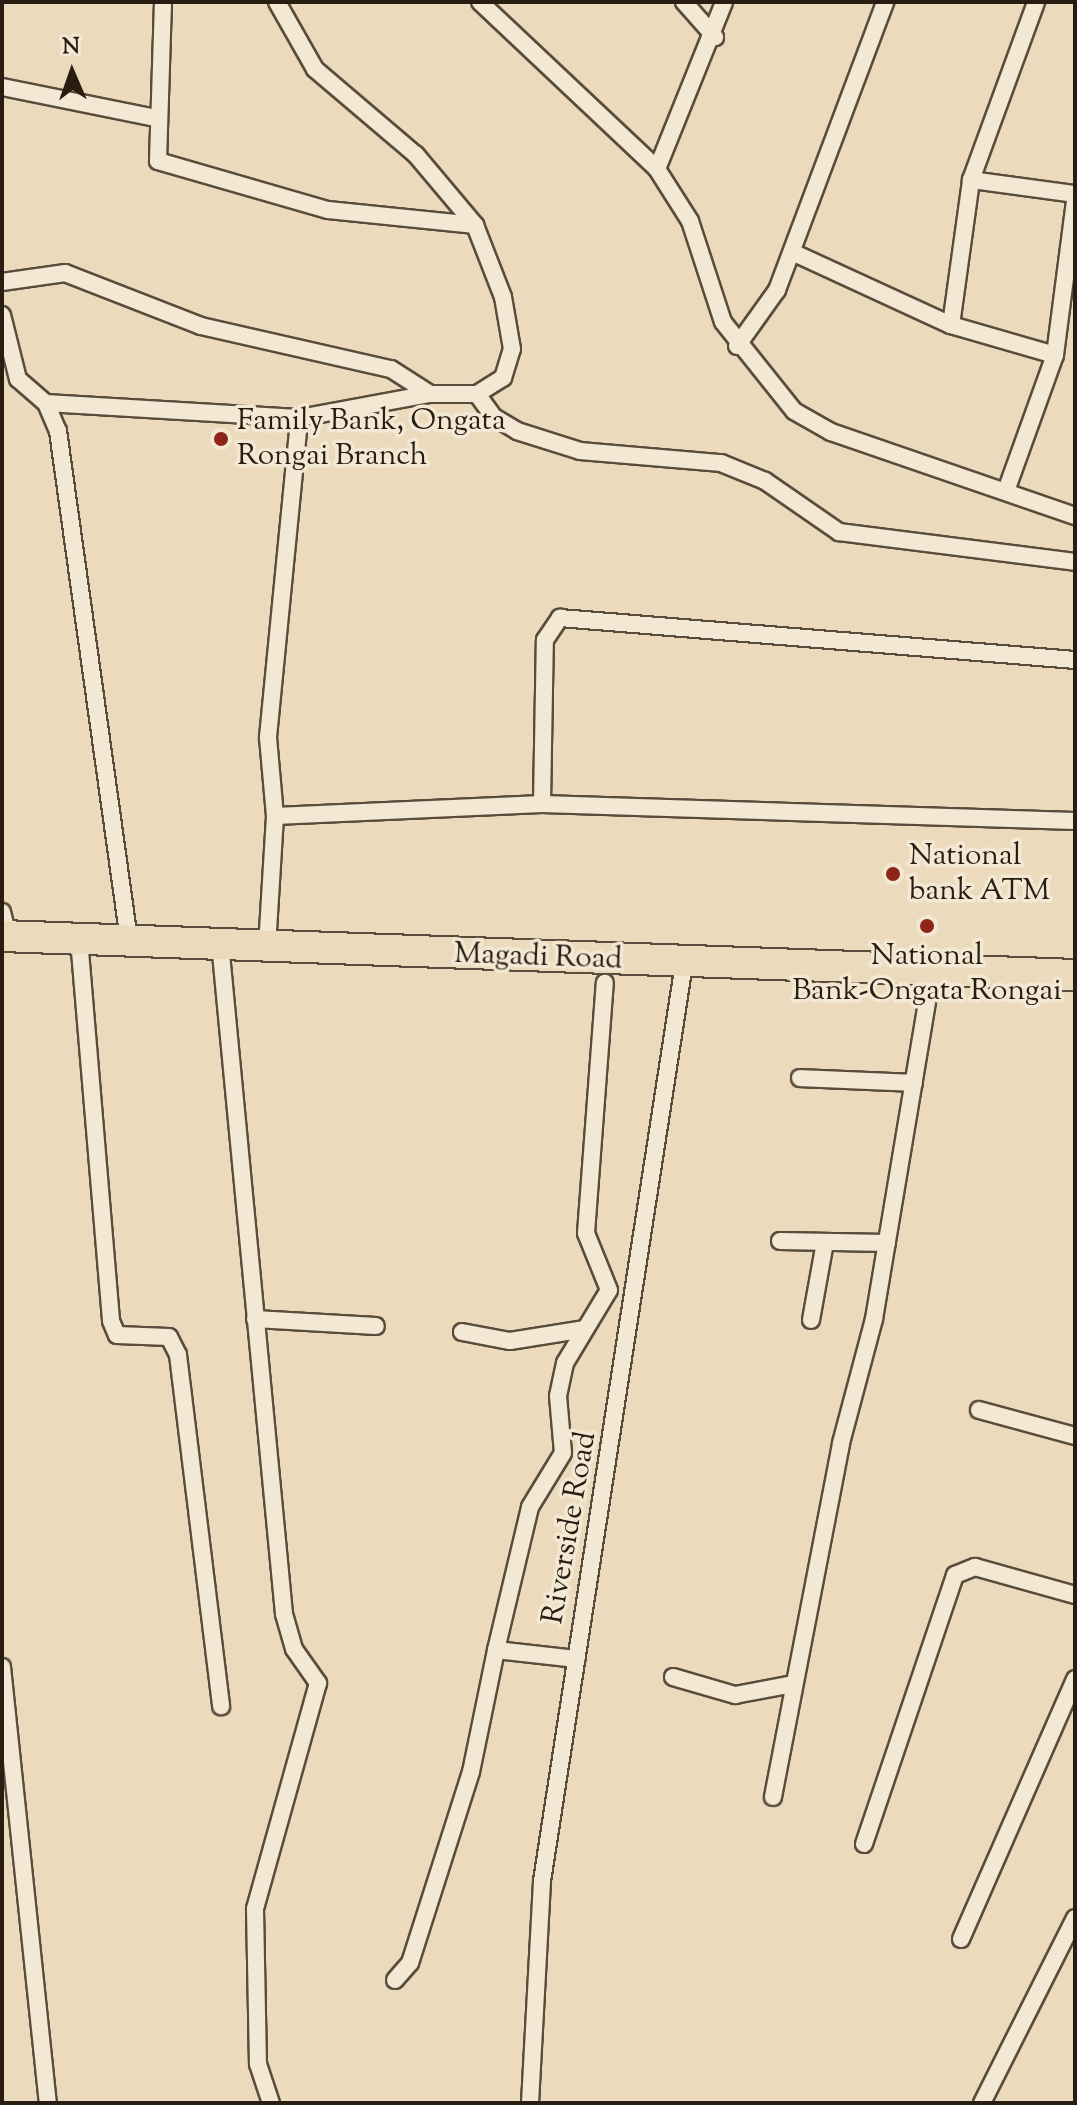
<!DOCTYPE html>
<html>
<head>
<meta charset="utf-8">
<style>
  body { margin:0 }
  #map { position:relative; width:1077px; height:2105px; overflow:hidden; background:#ebdbbc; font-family:"Sorts Mill Goudy",serif }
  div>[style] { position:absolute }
  .roads { filter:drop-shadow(2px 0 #5a4c3c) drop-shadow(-2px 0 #5a4c3c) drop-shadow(0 2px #5a4c3c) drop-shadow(0 -2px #5a4c3c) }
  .street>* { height:16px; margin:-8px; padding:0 8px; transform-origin:8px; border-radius:8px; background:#f2e8d3 }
  .highway>* { height:30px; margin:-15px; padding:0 15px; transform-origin:15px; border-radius:15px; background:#ebdbbc }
  .dots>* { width:22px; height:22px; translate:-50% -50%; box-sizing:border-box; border:4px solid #f2e8d3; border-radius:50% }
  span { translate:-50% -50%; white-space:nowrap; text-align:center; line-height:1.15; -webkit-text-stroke:7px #f2e8d3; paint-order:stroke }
  .poi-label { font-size:30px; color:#291c11 }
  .left { translate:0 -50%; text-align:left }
  .street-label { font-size:30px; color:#291c11 }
  .frame { position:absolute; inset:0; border:4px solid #291c11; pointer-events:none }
  .north { position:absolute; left:32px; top:32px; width:80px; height:80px; -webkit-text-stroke:6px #f2e8d3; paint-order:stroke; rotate:358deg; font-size:22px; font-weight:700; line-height:32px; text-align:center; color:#291c11 }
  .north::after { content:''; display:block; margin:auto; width:28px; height:36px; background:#291c11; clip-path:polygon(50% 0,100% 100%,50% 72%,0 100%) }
</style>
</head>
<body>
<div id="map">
  <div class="roads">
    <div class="street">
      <div style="left:163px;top:2px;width:159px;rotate:91.8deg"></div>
      <div style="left:158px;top:161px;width:177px;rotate:16.1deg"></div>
      <div style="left:328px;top:210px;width:148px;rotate:5.8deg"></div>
      <div style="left:480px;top:2px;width:243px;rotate:43.3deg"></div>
      <div style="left:657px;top:169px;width:62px;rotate:57.6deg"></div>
      <div style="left:690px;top:221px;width:106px;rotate:71.9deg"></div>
      <div style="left:723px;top:322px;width:114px;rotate:51.4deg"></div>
      <div style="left:794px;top:411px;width:43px;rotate:29.6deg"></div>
      <div style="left:831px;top:432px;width:258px;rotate:19deg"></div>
      <div style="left:684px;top:2px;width:47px;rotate:48.5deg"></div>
      <div style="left:2px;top:87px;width:157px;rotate:11.4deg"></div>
      <div style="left:657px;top:169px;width:180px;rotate:-68.1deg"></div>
      <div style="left:971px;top:180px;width:105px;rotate:7.7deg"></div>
      <div style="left:792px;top:252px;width:175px;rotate:24.7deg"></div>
      <div style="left:951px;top:325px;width:108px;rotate:16.1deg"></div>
      <div style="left:2px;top:282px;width:64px;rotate:-8.1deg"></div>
      <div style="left:65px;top:273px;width:146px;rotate:21.3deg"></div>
      <div style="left:201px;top:326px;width:195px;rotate:12.8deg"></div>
      <div style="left:391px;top:369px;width:46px;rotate:32.7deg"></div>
      <div style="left:2px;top:315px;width:66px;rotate:76deg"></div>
      <div style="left:18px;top:379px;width:37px;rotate:41deg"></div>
      <div style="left:46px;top:403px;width:253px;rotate:3.4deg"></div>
      <div style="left:299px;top:418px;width:133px;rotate:-10.4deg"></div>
      <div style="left:430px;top:394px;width:47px"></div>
      <div style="left:477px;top:394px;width:31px;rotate:-32deg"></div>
      <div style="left:503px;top:378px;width:30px;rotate:-73deg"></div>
      <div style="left:512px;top:349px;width:53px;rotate:-99.8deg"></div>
      <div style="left:503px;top:297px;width:77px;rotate:-111.3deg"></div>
      <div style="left:475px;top:225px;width:92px;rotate:-130.1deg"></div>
      <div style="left:416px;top:155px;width:133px;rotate:-139.6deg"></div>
      <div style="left:315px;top:69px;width:77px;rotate:-119.6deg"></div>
      <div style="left:951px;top:325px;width:146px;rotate:-82.1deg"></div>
      <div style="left:971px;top:180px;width:189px;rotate:-69.9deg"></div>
      <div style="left:737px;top:346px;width:69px;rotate:-54.5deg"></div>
      <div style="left:777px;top:290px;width:308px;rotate:-69.4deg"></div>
      <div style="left:477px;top:394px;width:29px;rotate:54deg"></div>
      <div style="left:494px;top:417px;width:27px;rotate:31deg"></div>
      <div style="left:517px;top:431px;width:66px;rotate:17.6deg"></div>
      <div style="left:580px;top:451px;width:142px;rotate:4.9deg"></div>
      <div style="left:721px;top:463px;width:48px;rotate:22.2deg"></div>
      <div style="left:765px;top:481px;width:90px;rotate:34.6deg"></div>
      <div style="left:839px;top:532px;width:238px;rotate:7.2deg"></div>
      <div style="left:46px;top:403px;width:30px;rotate:67deg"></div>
      <div style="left:58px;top:431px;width:514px;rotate:82.06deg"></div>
      <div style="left:1006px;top:491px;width:145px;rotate:-70.2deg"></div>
      <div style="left:1055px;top:355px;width:154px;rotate:-82.6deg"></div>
      <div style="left:542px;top:804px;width:164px;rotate:-89deg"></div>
      <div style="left:545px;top:640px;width:27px;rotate:-56deg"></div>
      <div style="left:560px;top:618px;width:517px;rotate:4.66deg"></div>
      <div style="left:275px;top:816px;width:267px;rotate:-2.6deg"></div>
      <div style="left:542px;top:804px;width:533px;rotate:1.83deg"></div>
      <div style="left:2px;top:912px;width:25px;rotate:76deg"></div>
      <div style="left:79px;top:939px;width:383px;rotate:85.2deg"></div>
      <div style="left:111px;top:1321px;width:15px;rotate:67deg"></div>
      <div style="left:117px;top:1335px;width:52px;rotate:2.2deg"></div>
      <div style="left:169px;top:1337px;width:20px;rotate:63deg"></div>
      <div style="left:178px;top:1355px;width:354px;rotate:83deg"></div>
      <div style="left:220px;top:943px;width:674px;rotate:84.55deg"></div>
      <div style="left:284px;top:1614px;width:36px;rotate:74deg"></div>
      <div style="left:294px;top:1649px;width:42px;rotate:54.8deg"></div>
      <div style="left:318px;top:1683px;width:235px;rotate:105.6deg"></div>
      <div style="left:255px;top:1909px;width:155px;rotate:88.9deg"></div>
      <div style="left:258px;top:2064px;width:41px;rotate:71.6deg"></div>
      <div style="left:267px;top:947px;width:131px;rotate:-86.5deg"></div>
      <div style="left:275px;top:816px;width:79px;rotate:-95.1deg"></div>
      <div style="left:268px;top:737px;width:321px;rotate:-84.4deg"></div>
      <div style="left:800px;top:1078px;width:114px;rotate:2.5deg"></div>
      <div style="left:780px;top:1241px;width:107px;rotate:1.1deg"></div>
      <div style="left:255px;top:1319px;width:121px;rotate:3.3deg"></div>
      <div style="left:811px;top:1320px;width:79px;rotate:-79.8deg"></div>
      <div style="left:462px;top:1332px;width:49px;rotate:10.6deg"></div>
      <div style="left:510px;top:1341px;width:76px;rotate:-9.1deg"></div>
      <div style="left:979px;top:1410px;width:99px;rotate:15.2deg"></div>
      <div style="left:496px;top:1650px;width:147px;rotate:-76.6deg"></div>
      <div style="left:530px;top:1507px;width:63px;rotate:-58.6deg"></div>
      <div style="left:563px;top:1453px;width:57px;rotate:-95deg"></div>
      <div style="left:558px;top:1396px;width:34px;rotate:-78deg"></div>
      <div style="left:565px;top:1363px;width:85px;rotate:-58.9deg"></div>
      <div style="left:609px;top:1290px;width:61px;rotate:-112deg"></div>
      <div style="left:586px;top:1233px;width:251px;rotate:-85.7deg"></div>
      <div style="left:2px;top:1667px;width:438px;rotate:84deg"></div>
      <div style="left:673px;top:1677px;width:65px;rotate:16.2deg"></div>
      <div style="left:735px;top:1695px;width:60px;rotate:-10.6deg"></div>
      <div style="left:773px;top:1797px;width:360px;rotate:-79.1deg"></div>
      <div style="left:841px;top:1443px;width:128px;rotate:-75.1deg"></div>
      <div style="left:874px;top:1319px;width:353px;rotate:-80.5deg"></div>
      <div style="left:864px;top:1844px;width:284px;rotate:-71.3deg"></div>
      <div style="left:955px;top:1575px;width:22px;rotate:-22deg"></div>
      <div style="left:975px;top:1567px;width:104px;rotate:15.6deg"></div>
      <div style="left:961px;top:1939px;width:284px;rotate:-66.3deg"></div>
      <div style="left:395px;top:1980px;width:23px;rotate:-49deg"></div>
      <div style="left:410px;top:1963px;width:201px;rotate:-72.3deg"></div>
      <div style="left:471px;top:1772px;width:125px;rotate:-78.4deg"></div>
      <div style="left:496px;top:1650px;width:81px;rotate:6.4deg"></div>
      <div style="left:530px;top:2103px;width:222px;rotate:-86.9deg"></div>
      <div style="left:542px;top:1881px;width:928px;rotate:-81.2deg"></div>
      <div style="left:982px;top:2103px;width:207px;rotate:-63.3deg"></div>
    </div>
    <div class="highway">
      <div style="left:2px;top:936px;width:1074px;rotate:2.08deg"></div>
    </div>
  </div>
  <div class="dots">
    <div style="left:221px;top:439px;background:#8f2418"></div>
    <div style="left:893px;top:874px;background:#8f2418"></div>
    <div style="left:927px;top:926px;background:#8f2418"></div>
  </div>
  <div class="poi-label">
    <span class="left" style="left:237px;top:439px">Family Bank, Ongata<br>Rongai Branch</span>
    <span class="left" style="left:909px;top:874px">National<br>bank ATM</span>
    <span style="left:927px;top:974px">National<br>Bank-Ongata Rongai</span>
  </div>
  <div class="street-label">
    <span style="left:538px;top:958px;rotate:2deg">Magadi Road</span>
    <span style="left:571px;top:1528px;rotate:-80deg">Riverside Road</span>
  </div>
  <div class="frame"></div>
  <div class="north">N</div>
</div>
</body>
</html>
